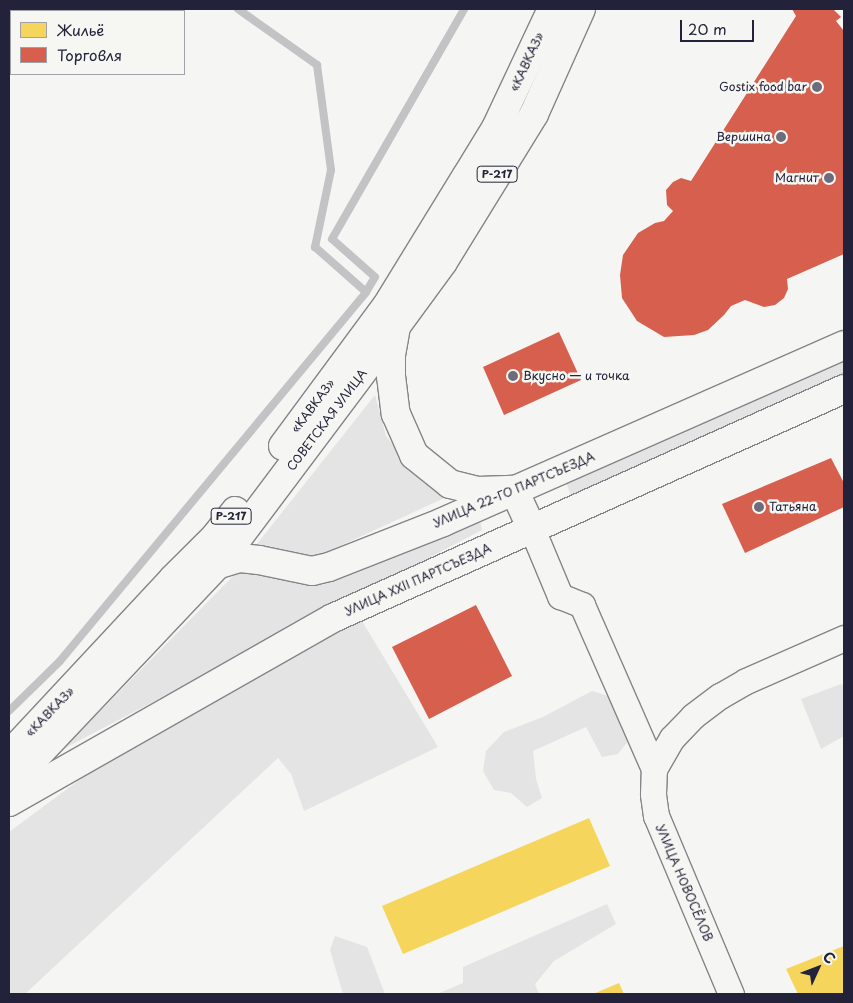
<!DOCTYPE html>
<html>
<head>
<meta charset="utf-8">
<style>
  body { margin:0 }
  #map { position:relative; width:853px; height:1003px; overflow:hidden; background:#f5f5f3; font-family:"Playpen Sans",sans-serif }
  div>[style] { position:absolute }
  .green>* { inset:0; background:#e4e4e4 }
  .homes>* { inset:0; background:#f6d55c }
  .shops>* { inset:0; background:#d6604d }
  .stream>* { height:8px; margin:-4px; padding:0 4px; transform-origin:4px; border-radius:4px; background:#c3c3c6 }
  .roads { filter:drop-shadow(1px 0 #858589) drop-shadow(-1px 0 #858589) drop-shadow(0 1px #858589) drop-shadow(0 -1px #858589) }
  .minor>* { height:25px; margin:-12.5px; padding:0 12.5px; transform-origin:12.5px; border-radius:12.5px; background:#f5f5f3 }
  .major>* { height:28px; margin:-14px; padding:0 14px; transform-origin:14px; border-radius:14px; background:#f5f5f3 }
  .highway>* { height:28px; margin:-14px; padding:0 14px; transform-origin:14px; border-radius:14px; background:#f5f5f3 }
  .dots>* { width:14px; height:14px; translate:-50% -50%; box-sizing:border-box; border:2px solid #f6f6f2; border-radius:50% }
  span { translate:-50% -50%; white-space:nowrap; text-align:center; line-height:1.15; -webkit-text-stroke:5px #f6f6f2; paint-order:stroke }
  .shield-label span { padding:1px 4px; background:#f6f6f2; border:1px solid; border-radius:4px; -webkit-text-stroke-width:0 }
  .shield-label { font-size:11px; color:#22223b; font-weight:700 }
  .street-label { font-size:12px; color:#22223b }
  .poi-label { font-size:12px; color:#22223b }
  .right { translate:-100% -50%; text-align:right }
  .left { translate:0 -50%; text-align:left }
  .frame { position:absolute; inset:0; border:10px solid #22223b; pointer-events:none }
  .legend { position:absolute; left:10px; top:10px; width:175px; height:65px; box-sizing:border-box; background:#f6f6f2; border:1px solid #a1a1a9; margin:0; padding:6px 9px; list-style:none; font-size:15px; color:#22223b }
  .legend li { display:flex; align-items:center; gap:10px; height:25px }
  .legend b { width:25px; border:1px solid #a1a1a9 }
  .north { position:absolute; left:793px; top:943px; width:50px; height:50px; -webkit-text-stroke:4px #f6f6f2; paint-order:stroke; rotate:47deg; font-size:14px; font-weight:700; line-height:20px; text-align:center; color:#22223b }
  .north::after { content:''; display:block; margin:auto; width:18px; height:22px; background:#22223b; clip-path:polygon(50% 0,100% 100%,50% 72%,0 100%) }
  .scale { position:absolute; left:680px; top:20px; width:74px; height:22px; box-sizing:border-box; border:2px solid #22223b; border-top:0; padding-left:6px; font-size:15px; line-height:18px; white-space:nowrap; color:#22223b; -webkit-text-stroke:4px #f6f6f2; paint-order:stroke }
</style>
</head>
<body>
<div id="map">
  <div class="green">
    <div style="clip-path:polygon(844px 355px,844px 375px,571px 496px,566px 482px)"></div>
    <div style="clip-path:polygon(375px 395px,386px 436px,416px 473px,451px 495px,316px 557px,257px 544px)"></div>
    <div style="clip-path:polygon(480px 520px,482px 530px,63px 749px,237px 572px,322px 585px)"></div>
    <div style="clip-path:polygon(362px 621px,438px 747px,304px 811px,291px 774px,278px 758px,25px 994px,9px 994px,9px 832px,124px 747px,320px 640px)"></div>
    <div style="clip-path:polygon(841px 684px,844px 686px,844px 736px,821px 749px,801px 699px)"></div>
    <div style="clip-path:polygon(592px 691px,615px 698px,632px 736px,618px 754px,602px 757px,586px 727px,533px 751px,536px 779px,542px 798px,527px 807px,511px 793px,494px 790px,483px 771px,486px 751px,504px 732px,543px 717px)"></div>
    <div style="clip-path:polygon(607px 904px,616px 924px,554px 961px,535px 984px,539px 994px,437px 994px,463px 983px,463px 967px)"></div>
    <div style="clip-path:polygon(335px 936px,367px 947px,385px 994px,343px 994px,330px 950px)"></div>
  </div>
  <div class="homes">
    <div style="clip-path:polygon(589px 818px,610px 866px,403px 954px,382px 906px)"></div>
    <div style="clip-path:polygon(844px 946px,844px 994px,798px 994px,786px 969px)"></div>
    <div style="clip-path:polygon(619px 983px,624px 994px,593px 994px)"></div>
  </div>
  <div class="shops">
    <div style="clip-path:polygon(792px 9px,833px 9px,841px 17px,836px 21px,844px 31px,844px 254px,787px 279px,788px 289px,784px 298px,775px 305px,764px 307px,745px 300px,731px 306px,724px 315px,708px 330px,694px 335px,664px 337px,637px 321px,622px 298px,620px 275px,623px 255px,638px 233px,655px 223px,664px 221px,673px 211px,667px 205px,666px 190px,673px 182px,681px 178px,691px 181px,796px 16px)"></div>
    <div style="clip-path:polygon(559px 332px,581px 380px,504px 415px,483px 367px)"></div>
    <div style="clip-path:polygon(831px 458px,844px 483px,844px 507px,745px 553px,722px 504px)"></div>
    <div style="clip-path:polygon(476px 605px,512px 676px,429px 719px,392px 647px)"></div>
  </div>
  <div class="stream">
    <div style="left:238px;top:9px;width:97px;rotate:35.3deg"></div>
    <div style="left:317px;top:65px;width:106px;rotate:82.4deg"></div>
    <div style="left:331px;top:170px;width:79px;rotate:101.7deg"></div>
    <div style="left:315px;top:247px;width:68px;rotate:41.4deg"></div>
    <div style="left:9px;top:711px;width:71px;rotate:-44.4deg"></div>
    <div style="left:60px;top:661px;width:479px;rotate:-50.3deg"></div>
    <div style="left:366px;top:292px;width:17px;rotate:-59deg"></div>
    <div style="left:375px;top:277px;width:57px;rotate:-138.5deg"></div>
    <div style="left:332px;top:239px;width:265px;rotate:-60.1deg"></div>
  </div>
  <div class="roads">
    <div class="minor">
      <div style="left:532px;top:529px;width:73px;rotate:67.3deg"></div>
      <div style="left:560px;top:596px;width:24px;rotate:22deg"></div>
      <div style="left:582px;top:605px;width:179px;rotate:66.3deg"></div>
      <div style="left:731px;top:994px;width:193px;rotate:-112.8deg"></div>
      <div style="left:656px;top:816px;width:22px;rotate:-98deg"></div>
      <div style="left:653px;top:794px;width:25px;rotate:-88deg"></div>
      <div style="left:654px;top:769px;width:36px;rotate:-60deg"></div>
      <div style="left:672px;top:738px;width:30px;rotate:-46deg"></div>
      <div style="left:693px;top:716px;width:34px;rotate:-37deg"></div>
      <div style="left:720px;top:696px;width:30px;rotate:-30deg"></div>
      <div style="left:746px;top:681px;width:107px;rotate:-23.7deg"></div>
    </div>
    <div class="major">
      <div style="left:397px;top:321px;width:35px;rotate:100deg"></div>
      <div style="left:391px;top:355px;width:21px;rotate:90deg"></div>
      <div style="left:391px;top:376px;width:38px;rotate:83deg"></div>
      <div style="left:396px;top:414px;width:45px;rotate:66.3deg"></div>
      <div style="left:414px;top:455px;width:46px;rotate:38.9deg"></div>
      <div style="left:450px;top:484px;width:29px;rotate:14deg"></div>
      <div style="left:478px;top:491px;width:36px;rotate:-2deg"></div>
      <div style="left:514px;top:490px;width:43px;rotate:65.2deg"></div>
      <div style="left:203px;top:569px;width:39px;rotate:-17deg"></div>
      <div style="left:240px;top:558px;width:19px;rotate:6deg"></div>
      <div style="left:259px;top:560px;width:54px;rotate:11.7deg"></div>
      <div style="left:312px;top:571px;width:17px;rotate:-13deg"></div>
      <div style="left:329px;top:567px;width:123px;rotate:-21.5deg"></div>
      <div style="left:443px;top:522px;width:438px;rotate:-23.8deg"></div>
      <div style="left:9px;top:802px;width:373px;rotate:-29.6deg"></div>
      <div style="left:333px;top:618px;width:560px;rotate:-24.14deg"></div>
    </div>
    <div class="highway">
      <div style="left:283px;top:446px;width:173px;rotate:-53.5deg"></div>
      <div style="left:386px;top:307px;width:153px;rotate:-58.4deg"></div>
      <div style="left:466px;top:177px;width:57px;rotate:-58.5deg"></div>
      <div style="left:496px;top:128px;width:132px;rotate:-64.8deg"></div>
      <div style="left:9px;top:755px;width:241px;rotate:-47deg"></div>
      <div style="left:173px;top:579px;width:59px;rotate:-45deg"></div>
      <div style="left:215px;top:537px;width:33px;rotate:-52deg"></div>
      <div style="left:9px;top:785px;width:306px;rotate:-46.6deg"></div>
      <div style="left:219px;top:563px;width:255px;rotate:-53.1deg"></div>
      <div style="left:372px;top:359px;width:120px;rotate:-53.8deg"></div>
      <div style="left:443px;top:262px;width:174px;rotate:-58.4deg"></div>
      <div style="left:534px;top:114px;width:115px;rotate:-65.9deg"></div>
    </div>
  </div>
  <div class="dots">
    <div style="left:817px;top:87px;background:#6c6c7b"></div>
    <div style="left:781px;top:137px;background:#6c6c7b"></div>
    <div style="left:829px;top:178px;background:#6c6c7b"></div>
    <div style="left:513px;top:376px;background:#6c6c7b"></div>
    <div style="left:759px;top:507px;background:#6c6c7b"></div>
  </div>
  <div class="shield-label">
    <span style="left:497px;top:174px">Р-217</span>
    <span style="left:231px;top:516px">Р-217</span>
  </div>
  <div class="street-label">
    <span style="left:527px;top:62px;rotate:-65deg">«КАВКАЗ»</span>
    <span style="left:313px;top:406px;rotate:-53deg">«КАВКАЗ»</span>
    <span style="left:327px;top:420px;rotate:-53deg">СОВЕТСКАЯ УЛИЦА</span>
    <span style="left:514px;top:490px;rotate:-23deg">УЛИЦА 22-ГО ПАРТСЪЕЗДА</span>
    <span style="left:418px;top:580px;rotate:-24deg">УЛИЦА XXII ПАРТСЪЕЗДА</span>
    <span style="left:50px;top:712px;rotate:-46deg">«КАВКАЗ»</span>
    <span style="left:684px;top:883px;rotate:67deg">УЛИЦА НОВОСЁЛОВ</span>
  </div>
  <div class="poi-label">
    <span class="right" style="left:807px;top:87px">Gostix food bar</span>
    <span class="right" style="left:771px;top:137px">Вершина</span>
    <span class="right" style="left:819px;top:178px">Магнит</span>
    <span class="left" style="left:523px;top:376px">Вкусно — и точка</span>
    <span class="left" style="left:769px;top:507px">Татьяна</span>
  </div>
  <div class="frame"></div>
  <ul class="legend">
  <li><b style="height:14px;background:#f6d55c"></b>Жильё</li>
  <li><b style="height:14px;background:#d6604d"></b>Торговля</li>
  </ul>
  <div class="north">С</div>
  <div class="scale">20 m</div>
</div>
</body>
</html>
